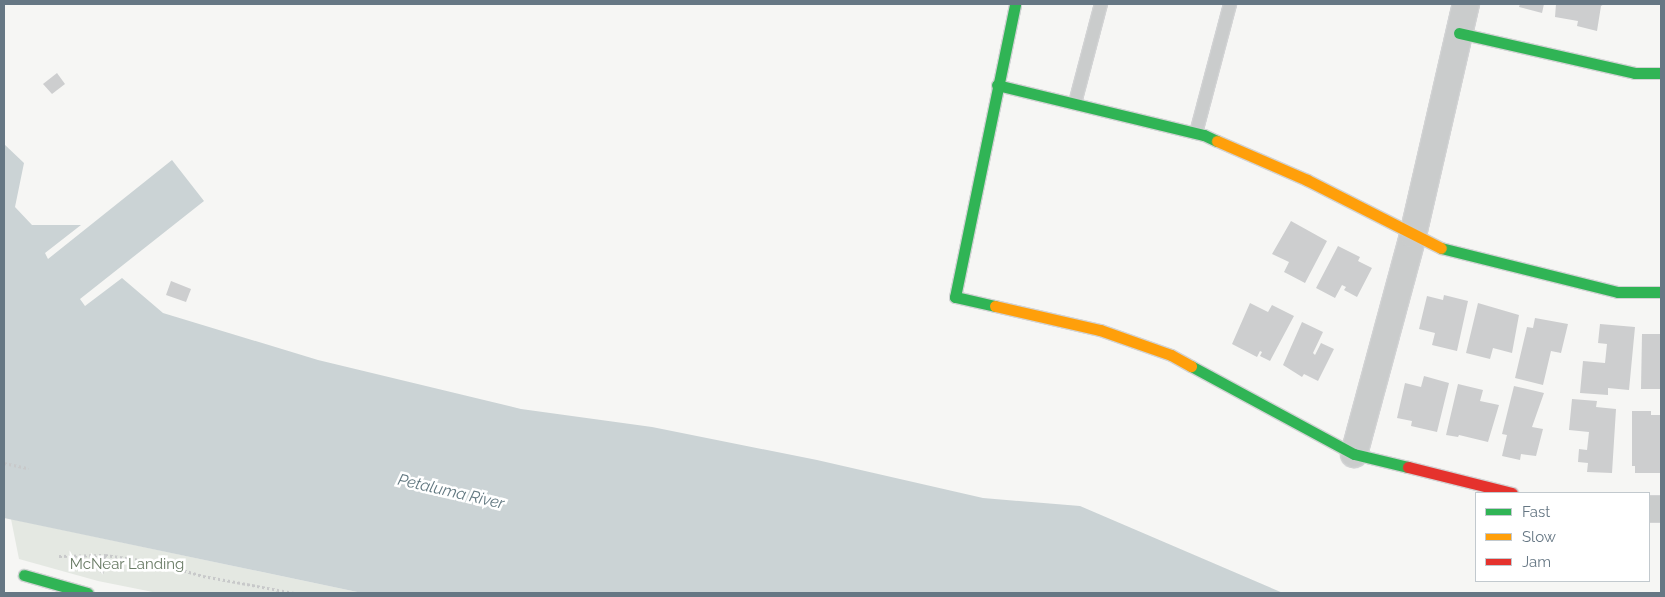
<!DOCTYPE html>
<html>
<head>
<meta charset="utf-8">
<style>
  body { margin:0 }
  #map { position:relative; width:1665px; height:597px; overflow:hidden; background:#f6f6f4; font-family:Raleway,sans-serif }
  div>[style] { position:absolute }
  .green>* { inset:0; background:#e4e8e2 }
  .water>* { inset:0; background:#cbd3d5 }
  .building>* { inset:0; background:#cdcecf }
  .path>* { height:3px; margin-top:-1.5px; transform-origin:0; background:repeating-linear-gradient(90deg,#c8c9ca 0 2.5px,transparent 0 5px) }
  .roads { filter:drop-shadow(1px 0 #d2d3d4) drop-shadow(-1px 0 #d2d3d4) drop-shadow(0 1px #d2d3d4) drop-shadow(0 -1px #d2d3d4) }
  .lane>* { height:12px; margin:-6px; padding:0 6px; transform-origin:6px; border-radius:6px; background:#cacccc }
  .street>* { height:26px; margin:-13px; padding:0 13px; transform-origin:13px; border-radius:13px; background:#cacccc }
  .fast>* { height:11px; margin:-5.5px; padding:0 5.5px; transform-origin:5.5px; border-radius:5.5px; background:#30b455 }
  .slow>* { height:11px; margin:-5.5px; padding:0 5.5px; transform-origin:5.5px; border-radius:5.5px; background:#ff9f0a }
  .jam>* { height:11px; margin:-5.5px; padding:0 5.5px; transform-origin:5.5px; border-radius:5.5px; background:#e5322d }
  span { translate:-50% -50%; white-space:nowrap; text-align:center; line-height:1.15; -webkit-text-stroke:5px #fff; paint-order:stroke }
  .park-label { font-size:15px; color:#697b65 }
  .water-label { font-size:16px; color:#627880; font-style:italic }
  .frame { position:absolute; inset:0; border:5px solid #667784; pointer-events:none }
  .legend { position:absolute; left:1475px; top:492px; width:175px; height:90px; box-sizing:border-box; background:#fff; border:1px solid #c2c9ce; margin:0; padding:6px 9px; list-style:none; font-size:15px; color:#667784 }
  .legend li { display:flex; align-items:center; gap:10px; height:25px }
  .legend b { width:25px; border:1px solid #c2c9ce }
</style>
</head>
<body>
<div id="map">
  <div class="green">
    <div style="clip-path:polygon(11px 519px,362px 593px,158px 593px,98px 581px,19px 559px)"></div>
  </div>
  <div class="water">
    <div style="clip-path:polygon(4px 144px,24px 163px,15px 207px,32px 225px,81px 225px,45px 253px,48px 259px,172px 160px,204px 201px,80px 299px,85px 306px,122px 278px,163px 313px,318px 360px,521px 409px,652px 427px,817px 460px,983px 498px,1080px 506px,1283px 593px,362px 593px,4px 518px)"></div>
  </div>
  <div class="building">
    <div style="clip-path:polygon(1520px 4px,1544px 4px,1542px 13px,1519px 7px)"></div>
    <div style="clip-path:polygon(1556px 4px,1604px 4px,1601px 6px,1597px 31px,1577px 26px,1578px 21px,1555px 17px)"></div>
    <div style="clip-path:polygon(57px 73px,65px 84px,52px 94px,43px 84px)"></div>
    <div style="clip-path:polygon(1291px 221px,1327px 241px,1305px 283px,1284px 272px,1289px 262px,1272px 254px)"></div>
    <div style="clip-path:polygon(1338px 246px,1360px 257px,1358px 261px,1372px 268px,1357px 297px,1344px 290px,1346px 287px,1342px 285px,1335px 298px,1316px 288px)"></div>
    <div style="clip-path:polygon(171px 281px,191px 289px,186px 302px,166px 295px)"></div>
    <div style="clip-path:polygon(1444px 295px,1468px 301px,1457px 351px,1432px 345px,1435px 333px,1419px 329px,1427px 296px,1443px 300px)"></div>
    <div style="clip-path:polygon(1250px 303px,1268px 312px,1272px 305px,1294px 316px,1270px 361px,1260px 356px,1262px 352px,1260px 351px,1257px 357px,1232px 344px)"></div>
    <div style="clip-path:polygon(1478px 303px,1519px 315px,1512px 353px,1493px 348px,1490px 359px,1466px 353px)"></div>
    <div style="clip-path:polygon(1535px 318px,1568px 324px,1561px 353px,1551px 351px,1543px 385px,1515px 378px,1527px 327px,1533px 328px)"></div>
    <div style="clip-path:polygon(1302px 322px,1323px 332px,1313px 353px,1315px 355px,1321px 343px,1334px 349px,1318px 381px,1304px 374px,1302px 377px,1283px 365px)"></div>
    <div style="clip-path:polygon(1600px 324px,1635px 327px,1629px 390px,1608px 388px,1608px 395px,1580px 393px,1583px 361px,1605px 363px,1607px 344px,1598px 343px)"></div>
    <div style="clip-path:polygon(1642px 334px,1661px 334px,1661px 389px,1641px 389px)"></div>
    <div style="clip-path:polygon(1424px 376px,1449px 383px,1437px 432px,1411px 426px,1412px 421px,1397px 418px,1405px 383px,1421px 387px)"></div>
    <div style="clip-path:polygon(1458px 384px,1483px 390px,1480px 401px,1499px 405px,1488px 442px,1459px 435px,1458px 437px,1446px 435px)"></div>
    <div style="clip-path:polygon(1514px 386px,1544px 393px,1532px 427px,1543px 429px,1536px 456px,1521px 454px,1520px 460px,1502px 456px,1507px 435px,1502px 434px)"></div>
    <div style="clip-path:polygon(1572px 399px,1597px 401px,1596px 407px,1616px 409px,1612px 473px,1587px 472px,1588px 463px,1578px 462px,1579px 449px,1587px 450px,1589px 432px,1569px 430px)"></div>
    <div style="clip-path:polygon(1632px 411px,1651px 411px,1651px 415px,1661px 415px,1660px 473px,1635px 473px,1635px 466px,1632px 466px)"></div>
  </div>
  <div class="path">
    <div style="left:4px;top:463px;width:25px;rotate:12deg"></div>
    <div style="left:59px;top:556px;width:46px;rotate:-1.2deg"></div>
    <div style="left:105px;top:555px;width:50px;rotate:8deg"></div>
    <div style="left:155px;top:562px;width:50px;rotate:16.3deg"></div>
    <div style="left:203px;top:576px;width:94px;rotate:10.5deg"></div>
    <div style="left:102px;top:573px;width:18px;rotate:-81deg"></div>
  </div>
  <div class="roads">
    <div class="lane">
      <div style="left:1075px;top:103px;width:102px;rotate:-75.3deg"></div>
      <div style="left:1196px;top:133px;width:133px;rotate:-75.2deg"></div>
    </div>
    <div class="street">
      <div style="left:1354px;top:454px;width:227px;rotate:-74.9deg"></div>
      <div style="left:1413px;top:235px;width:237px;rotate:-77.1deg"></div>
      <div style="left:1649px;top:509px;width:12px"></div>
    </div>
    <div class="fast">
      <div style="left:1459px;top:33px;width:180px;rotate:12.8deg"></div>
      <div style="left:1635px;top:73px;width:26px"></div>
      <div style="left:997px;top:85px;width:213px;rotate:13.6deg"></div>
      <div style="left:1204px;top:135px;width:14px;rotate:25deg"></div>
      <div style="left:1441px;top:248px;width:182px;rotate:14deg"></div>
      <div style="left:1618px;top:292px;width:43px"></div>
      <div style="left:995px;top:306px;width:41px;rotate:-167.3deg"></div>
      <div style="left:955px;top:297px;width:299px;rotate:-78.4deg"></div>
      <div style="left:1191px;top:366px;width:185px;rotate:28.4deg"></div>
      <div style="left:1354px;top:454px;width:56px;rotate:13.5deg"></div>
      <div style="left:24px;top:575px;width:66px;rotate:15.9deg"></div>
    </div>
    <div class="slow">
      <div style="left:1217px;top:141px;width:98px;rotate:23.4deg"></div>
      <div style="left:1307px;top:180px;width:150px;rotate:26.9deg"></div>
      <div style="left:995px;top:306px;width:108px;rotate:12.9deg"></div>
      <div style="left:1100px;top:330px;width:75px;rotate:19.4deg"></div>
      <div style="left:1171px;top:355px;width:23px;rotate:29deg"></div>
    </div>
    <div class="jam">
      <div style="left:1408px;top:467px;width:107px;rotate:14deg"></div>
    </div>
  </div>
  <div class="park-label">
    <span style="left:127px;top:565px">McNear Landing</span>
  </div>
  <div class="water-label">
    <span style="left:451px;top:492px;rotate:13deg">Petaluma River</span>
  </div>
  <div class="frame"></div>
  <ul class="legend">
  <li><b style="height:6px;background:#30b455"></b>Fast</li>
  <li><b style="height:6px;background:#ff9f0a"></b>Slow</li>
  <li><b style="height:6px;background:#e5322d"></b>Jam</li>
  </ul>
</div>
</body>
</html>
